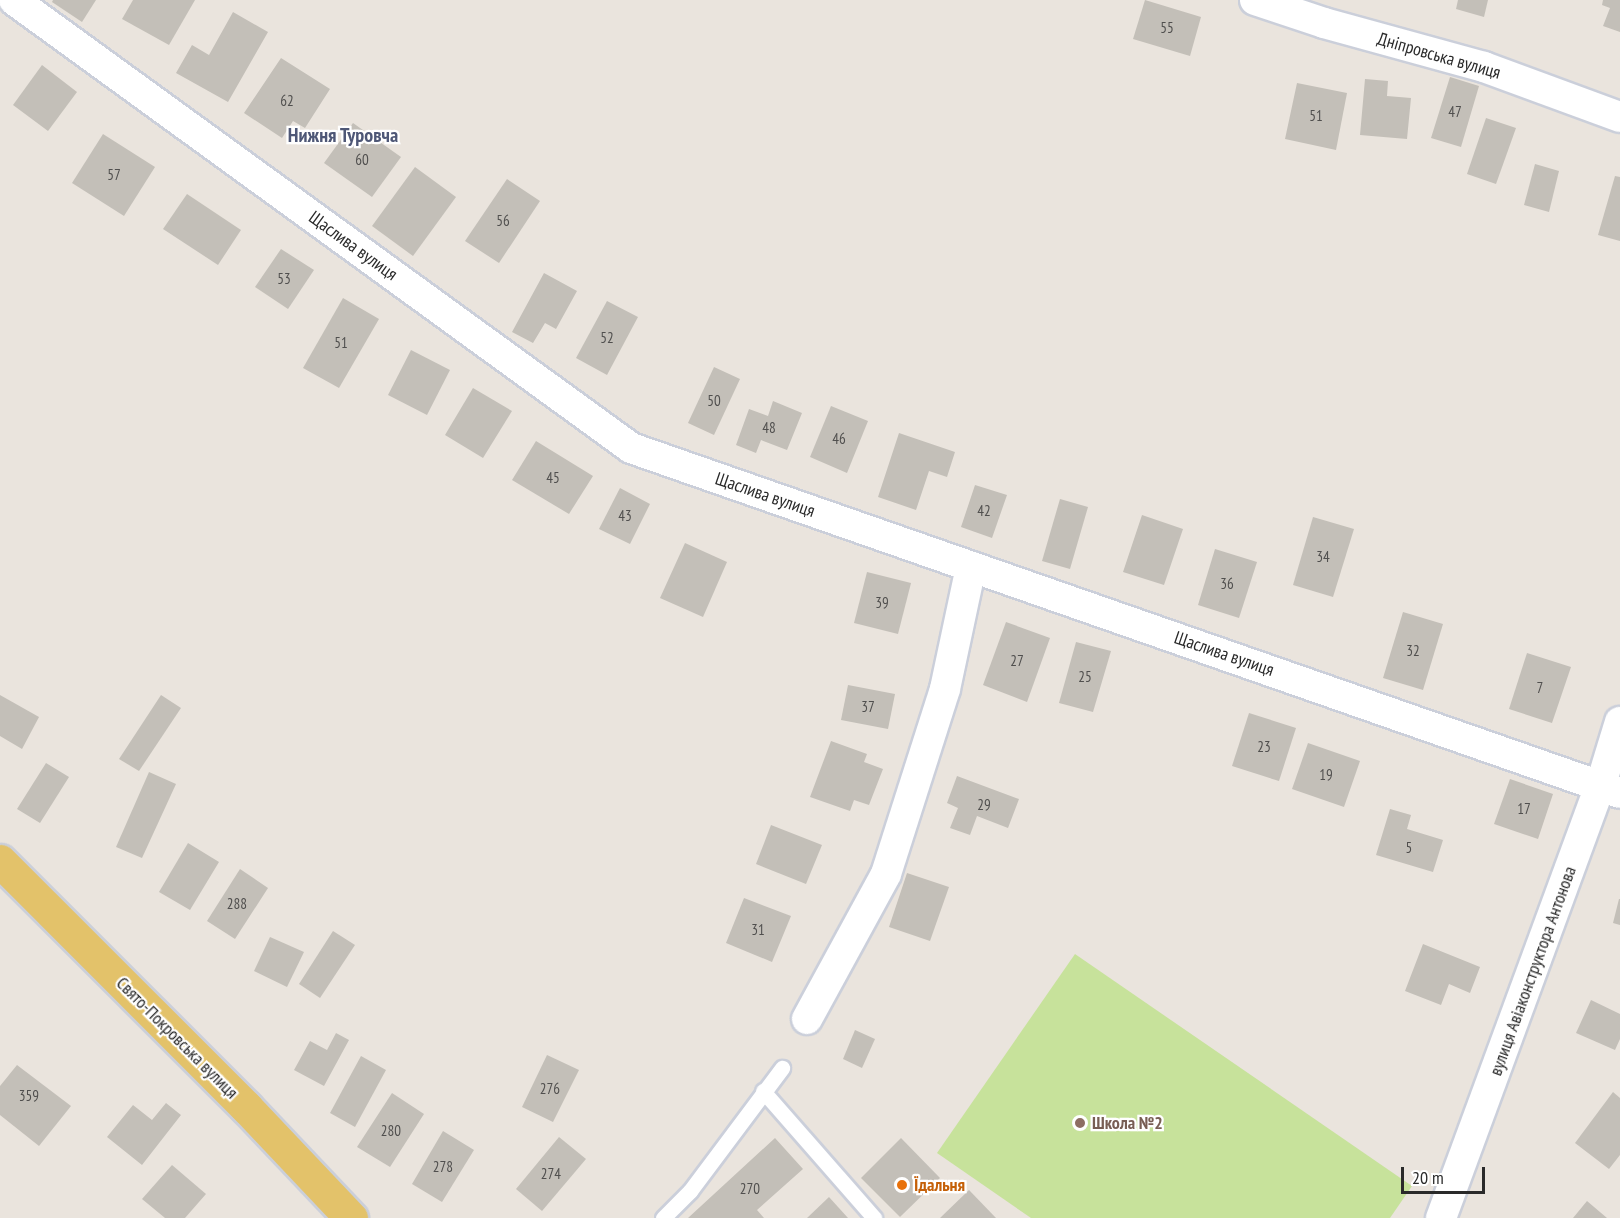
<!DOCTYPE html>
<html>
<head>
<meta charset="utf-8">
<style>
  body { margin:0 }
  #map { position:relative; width:1620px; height:1218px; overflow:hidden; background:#eae4dd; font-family:"PT Sans Narrow",sans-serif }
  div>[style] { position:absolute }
  .pitch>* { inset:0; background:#c7e29b }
  .building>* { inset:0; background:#c3bfb8 }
  .roads { filter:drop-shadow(2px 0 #cbcfda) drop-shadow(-2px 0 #cbcfda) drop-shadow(0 2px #cbcfda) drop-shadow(0 -2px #cbcfda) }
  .service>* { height:15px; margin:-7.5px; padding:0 7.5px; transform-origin:7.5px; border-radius:7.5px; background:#fff }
  .minor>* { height:30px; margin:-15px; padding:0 15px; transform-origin:15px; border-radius:15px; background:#fff }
  .primary>* { height:33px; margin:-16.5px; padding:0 16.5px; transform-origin:16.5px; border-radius:16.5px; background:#e3c26a }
  .dots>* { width:16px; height:16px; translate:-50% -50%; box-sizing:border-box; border:3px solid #fff; border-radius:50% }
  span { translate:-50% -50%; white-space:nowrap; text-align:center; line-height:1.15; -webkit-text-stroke:4.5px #fff; paint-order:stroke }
  .number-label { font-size:15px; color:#504f4e }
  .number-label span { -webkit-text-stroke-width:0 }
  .street-label { font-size:18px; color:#2a2a2a }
  .education-label { font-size:18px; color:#785e54; font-weight:700 }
  .left { translate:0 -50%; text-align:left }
  .food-label { font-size:18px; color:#c56008; font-weight:700 }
  .neighbourhood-label { font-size:20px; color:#4e5776; font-weight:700 }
  .scale { position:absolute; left:1401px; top:1167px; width:84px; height:27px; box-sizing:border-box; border:3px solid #2a2a2a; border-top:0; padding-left:8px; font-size:18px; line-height:21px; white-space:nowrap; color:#2a2a2a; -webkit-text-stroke:4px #fff; paint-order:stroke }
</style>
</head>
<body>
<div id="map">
  <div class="pitch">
    <div style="clip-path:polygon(1075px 954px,1412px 1186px,1390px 1218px,1031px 1218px,937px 1153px)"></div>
  </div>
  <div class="building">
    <div style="clip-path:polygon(53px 0,96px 0,82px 22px,52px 2px)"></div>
    <div style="clip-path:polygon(133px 0,195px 0,169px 45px,122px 19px)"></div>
    <div style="clip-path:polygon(1145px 0,1201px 17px,1190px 56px,1133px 39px)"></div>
    <div style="clip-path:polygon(1458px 0,1488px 0,1484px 17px,1456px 9px)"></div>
    <div style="clip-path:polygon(1603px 0,1620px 0,1620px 32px,1603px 26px,1610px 8px,1602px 5px)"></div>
    <div style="clip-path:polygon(233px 12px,268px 32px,228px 102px,176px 73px,192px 45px,209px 55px)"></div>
    <div style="clip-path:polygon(281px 58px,330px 89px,305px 128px,293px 121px,282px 138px,244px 113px)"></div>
    <div style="clip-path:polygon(42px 65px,77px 92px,48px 131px,13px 105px)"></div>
    <div style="clip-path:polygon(1450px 77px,1479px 86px,1461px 147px,1431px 138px)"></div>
    <div style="clip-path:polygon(1365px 79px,1388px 81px,1387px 96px,1411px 98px,1407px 139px,1360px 135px)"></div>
    <div style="clip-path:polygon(1297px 83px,1347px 93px,1336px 150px,1285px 139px)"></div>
    <div style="clip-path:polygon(1486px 118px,1516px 128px,1496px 184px,1467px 174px)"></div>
    <div style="clip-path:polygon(353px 123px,401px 157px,372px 197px,324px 163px)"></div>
    <div style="clip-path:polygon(103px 134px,155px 167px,124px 216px,72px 183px)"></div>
    <div style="clip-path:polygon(1535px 164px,1559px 171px,1549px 212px,1524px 205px)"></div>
    <div style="clip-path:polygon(415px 167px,456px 197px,413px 256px,372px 226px)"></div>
    <div style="clip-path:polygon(1615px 176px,1620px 177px,1620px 241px,1598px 235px)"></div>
    <div style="clip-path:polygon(507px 179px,540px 201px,499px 263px,465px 241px)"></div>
    <div style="clip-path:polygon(187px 194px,241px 230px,218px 265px,163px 229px)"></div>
    <div style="clip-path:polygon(281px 249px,314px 270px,288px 309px,255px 287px)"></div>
    <div style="clip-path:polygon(544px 273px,577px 291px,556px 329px,545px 323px,533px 343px,512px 332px)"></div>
    <div style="clip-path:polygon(343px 298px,379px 319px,339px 388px,303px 368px)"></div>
    <div style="clip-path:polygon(607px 301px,638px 317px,607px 375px,576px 358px)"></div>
    <div style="clip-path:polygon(411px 350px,450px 370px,427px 415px,388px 395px)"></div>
    <div style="clip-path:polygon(714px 367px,740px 379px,714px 435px,688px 423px)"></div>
    <div style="clip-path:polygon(473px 388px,512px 411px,483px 458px,445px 435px)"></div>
    <div style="clip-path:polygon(773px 401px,802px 413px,787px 450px,761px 440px,756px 453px,736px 445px,749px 409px,768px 416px)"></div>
    <div style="clip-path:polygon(831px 406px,868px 421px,847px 473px,810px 457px)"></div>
    <div style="clip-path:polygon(899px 433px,955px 452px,947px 477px,929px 471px,916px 510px,878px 497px)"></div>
    <div style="clip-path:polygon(536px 441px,593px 476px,569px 514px,512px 480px)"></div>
    <div style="clip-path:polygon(975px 485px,1007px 495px,992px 538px,961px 527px)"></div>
    <div style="clip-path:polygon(620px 488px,650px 504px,630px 544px,599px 529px)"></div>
    <div style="clip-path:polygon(1060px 499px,1088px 507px,1070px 569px,1042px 561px)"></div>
    <div style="clip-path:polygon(1142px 515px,1183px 529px,1164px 585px,1123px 572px)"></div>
    <div style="clip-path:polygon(1313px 517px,1354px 529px,1333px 597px,1293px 585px)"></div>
    <div style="clip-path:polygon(685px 543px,727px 562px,703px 617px,660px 598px)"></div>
    <div style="clip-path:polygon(1215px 549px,1257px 562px,1239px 618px,1198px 605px)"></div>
    <div style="clip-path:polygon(867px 572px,911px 583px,898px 634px,854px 623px)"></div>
    <div style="clip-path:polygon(1403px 612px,1443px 624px,1423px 690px,1383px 678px)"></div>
    <div style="clip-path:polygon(1006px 622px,1050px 638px,1027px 702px,983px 685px)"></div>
    <div style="clip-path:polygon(1076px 642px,1111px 651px,1093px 712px,1059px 703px)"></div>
    <div style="clip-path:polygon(1527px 653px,1571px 667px,1552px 723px,1509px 709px)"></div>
    <div style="clip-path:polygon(848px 685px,895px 694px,888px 729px,841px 720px)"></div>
    <div style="clip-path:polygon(0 695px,39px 717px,22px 749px,0 736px)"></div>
    <div style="clip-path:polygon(161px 695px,181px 708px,139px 771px,119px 759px)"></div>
    <div style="clip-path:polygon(1249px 713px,1296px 728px,1279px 781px,1232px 766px)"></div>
    <div style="clip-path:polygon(831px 741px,867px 754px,864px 762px,883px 769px,869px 805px,854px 800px,850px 811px,810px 797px)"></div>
    <div style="clip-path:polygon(1308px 743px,1360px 761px,1344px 807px,1292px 789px)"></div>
    <div style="clip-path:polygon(46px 763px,69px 777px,40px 823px,17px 809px)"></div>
    <div style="clip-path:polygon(149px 772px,176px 784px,142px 858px,116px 847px)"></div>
    <div style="clip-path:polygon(957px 776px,1019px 799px,1008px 828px,977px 816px,970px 835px,950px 828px,958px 808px,947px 803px)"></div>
    <div style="clip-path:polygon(1510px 779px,1553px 794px,1538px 839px,1494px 824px)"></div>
    <div style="clip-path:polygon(1390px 809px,1411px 815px,1407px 829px,1443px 840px,1433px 872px,1376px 855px)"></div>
    <div style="clip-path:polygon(771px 825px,822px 845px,806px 884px,756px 864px)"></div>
    <div style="clip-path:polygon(188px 843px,219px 862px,190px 910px,159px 892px)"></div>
    <div style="clip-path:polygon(240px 869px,268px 888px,235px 939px,207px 921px)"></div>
    <div style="clip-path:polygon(907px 873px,949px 887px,930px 941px,889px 927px)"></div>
    <div style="clip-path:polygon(744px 898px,791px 916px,772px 962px,726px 943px)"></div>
    <div style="clip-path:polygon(1619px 899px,1620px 899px,1620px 925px,1613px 923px)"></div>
    <div style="clip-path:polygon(333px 931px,355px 945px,320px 998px,299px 984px)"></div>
    <div style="clip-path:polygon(270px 937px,304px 952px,287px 987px,254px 971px)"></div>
    <div style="clip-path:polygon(1423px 944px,1480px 967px,1470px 993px,1449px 984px,1441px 1005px,1405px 991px)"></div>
    <div style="clip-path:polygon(1591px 1000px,1620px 1014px,1620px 1039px,1615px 1050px,1576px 1033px)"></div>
    <div style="clip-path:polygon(855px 1030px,875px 1039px,862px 1068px,843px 1059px)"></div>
    <div style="clip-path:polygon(336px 1033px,349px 1040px,324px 1086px,294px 1070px,310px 1041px,327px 1050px)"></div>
    <div style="clip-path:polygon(547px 1055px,579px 1070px,553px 1122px,522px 1107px)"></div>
    <div style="clip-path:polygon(361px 1056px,386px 1070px,355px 1127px,330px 1113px)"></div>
    <div style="clip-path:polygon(17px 1065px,71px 1106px,39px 1146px,0 1115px,0 1086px)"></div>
    <div style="clip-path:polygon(1613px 1092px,1620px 1098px,1620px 1155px,1609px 1169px,1575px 1143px)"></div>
    <div style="clip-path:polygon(392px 1093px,424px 1114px,390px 1167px,357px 1147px)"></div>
    <div style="clip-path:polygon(166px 1103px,181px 1115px,142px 1165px,107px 1137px,133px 1105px,152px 1120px)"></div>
    <div style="clip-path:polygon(443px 1131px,474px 1150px,442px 1202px,412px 1184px)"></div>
    <div style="clip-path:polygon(559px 1137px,586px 1159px,542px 1211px,516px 1189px)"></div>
    <div style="clip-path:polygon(775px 1138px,803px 1169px,757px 1210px,764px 1218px,688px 1218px)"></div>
    <div style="clip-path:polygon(901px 1138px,940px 1178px,900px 1217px,861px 1178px)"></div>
    <div style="clip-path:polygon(172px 1165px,206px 1194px,185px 1218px,165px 1218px,142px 1199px)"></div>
    <div style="clip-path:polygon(969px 1190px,996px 1218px,940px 1218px)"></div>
    <div style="clip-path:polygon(829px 1197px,848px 1218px,807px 1218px)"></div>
    <div style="clip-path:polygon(1587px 1201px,1607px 1218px,1573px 1218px)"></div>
  </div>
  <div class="roads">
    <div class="service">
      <div style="left:763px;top:1091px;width:169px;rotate:48.8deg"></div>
      <div style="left:663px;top:1218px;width:38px;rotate:-45deg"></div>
      <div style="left:690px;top:1191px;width:154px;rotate:-53.2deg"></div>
    </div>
    <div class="minor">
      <div style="left:14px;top:0;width:762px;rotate:35.98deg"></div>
      <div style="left:631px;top:448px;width:1047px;rotate:19.23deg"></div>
      <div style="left:1255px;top:0;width:73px;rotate:18.4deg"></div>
      <div style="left:1324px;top:23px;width:166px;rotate:15.4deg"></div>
      <div style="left:1484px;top:67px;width:145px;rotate:20.2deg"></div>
      <div style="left:807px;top:1019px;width:165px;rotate:-61.4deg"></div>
      <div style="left:886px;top:874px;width:194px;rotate:-72.3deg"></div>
      <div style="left:945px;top:689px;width:125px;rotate:-78deg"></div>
      <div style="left:1441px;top:1218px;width:463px;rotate:-69.8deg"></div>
      <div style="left:1601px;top:784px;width:65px;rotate:-73deg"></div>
    </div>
    <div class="primary">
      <div style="left:0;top:861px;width:348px;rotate:45deg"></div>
      <div style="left:246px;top:1107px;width:153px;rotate:46.6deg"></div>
    </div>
  </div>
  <div class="dots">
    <div style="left:1080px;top:1123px;background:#8d6e63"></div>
    <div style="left:902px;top:1185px;background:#e8710a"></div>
  </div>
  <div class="number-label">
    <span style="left:1167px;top:28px">55</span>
    <span style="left:287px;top:101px">62</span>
    <span style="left:1455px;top:112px">47</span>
    <span style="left:1316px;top:116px">51</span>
    <span style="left:362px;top:160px">60</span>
    <span style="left:114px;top:175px">57</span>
    <span style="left:503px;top:221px">56</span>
    <span style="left:284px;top:279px">53</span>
    <span style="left:607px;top:338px">52</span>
    <span style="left:341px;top:343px">51</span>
    <span style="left:714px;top:401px">50</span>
    <span style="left:769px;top:428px">48</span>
    <span style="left:839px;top:439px">46</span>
    <span style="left:553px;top:478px">45</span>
    <span style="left:984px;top:511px">42</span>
    <span style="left:625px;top:516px">43</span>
    <span style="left:1323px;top:557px">34</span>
    <span style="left:1227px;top:584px">36</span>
    <span style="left:882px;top:603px">39</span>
    <span style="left:1413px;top:651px">32</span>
    <span style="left:1017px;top:661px">27</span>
    <span style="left:1085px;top:677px">25</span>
    <span style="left:1540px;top:688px">7</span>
    <span style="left:868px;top:707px">37</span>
    <span style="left:1264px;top:747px">23</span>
    <span style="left:1326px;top:775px">19</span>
    <span style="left:984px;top:805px">29</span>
    <span style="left:1524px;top:809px">17</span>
    <span style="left:1409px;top:848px">5</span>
    <span style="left:237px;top:904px">288</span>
    <span style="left:758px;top:930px">31</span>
    <span style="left:550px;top:1089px">276</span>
    <span style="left:29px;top:1096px">359</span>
    <span style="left:391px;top:1131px">280</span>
    <span style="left:443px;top:1167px">278</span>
    <span style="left:551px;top:1174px">274</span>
    <span style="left:750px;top:1189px">270</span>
  </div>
  <div class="street-label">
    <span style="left:1439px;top:56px;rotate:16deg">Дніпровська вулиця</span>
    <span style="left:353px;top:246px;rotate:36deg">Щаслива вулиця</span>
    <span style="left:765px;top:495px;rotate:19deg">Щаслива вулиця</span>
    <span style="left:1224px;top:654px;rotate:19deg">Щаслива вулиця</span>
    <span style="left:1533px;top:971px;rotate:-70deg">вулиця Авіаконструктора Антонова</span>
    <span style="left:177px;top:1038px;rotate:45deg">Свято-Покровська вулиця</span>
  </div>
  <div class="education-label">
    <span class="left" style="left:1092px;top:1123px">Школа №2</span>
  </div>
  <div class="food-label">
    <span class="left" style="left:914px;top:1185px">Їдальня</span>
  </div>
  <div class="neighbourhood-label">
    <span style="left:343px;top:135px">Нижня Туровча</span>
  </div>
  <div class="scale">20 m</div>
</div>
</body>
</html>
